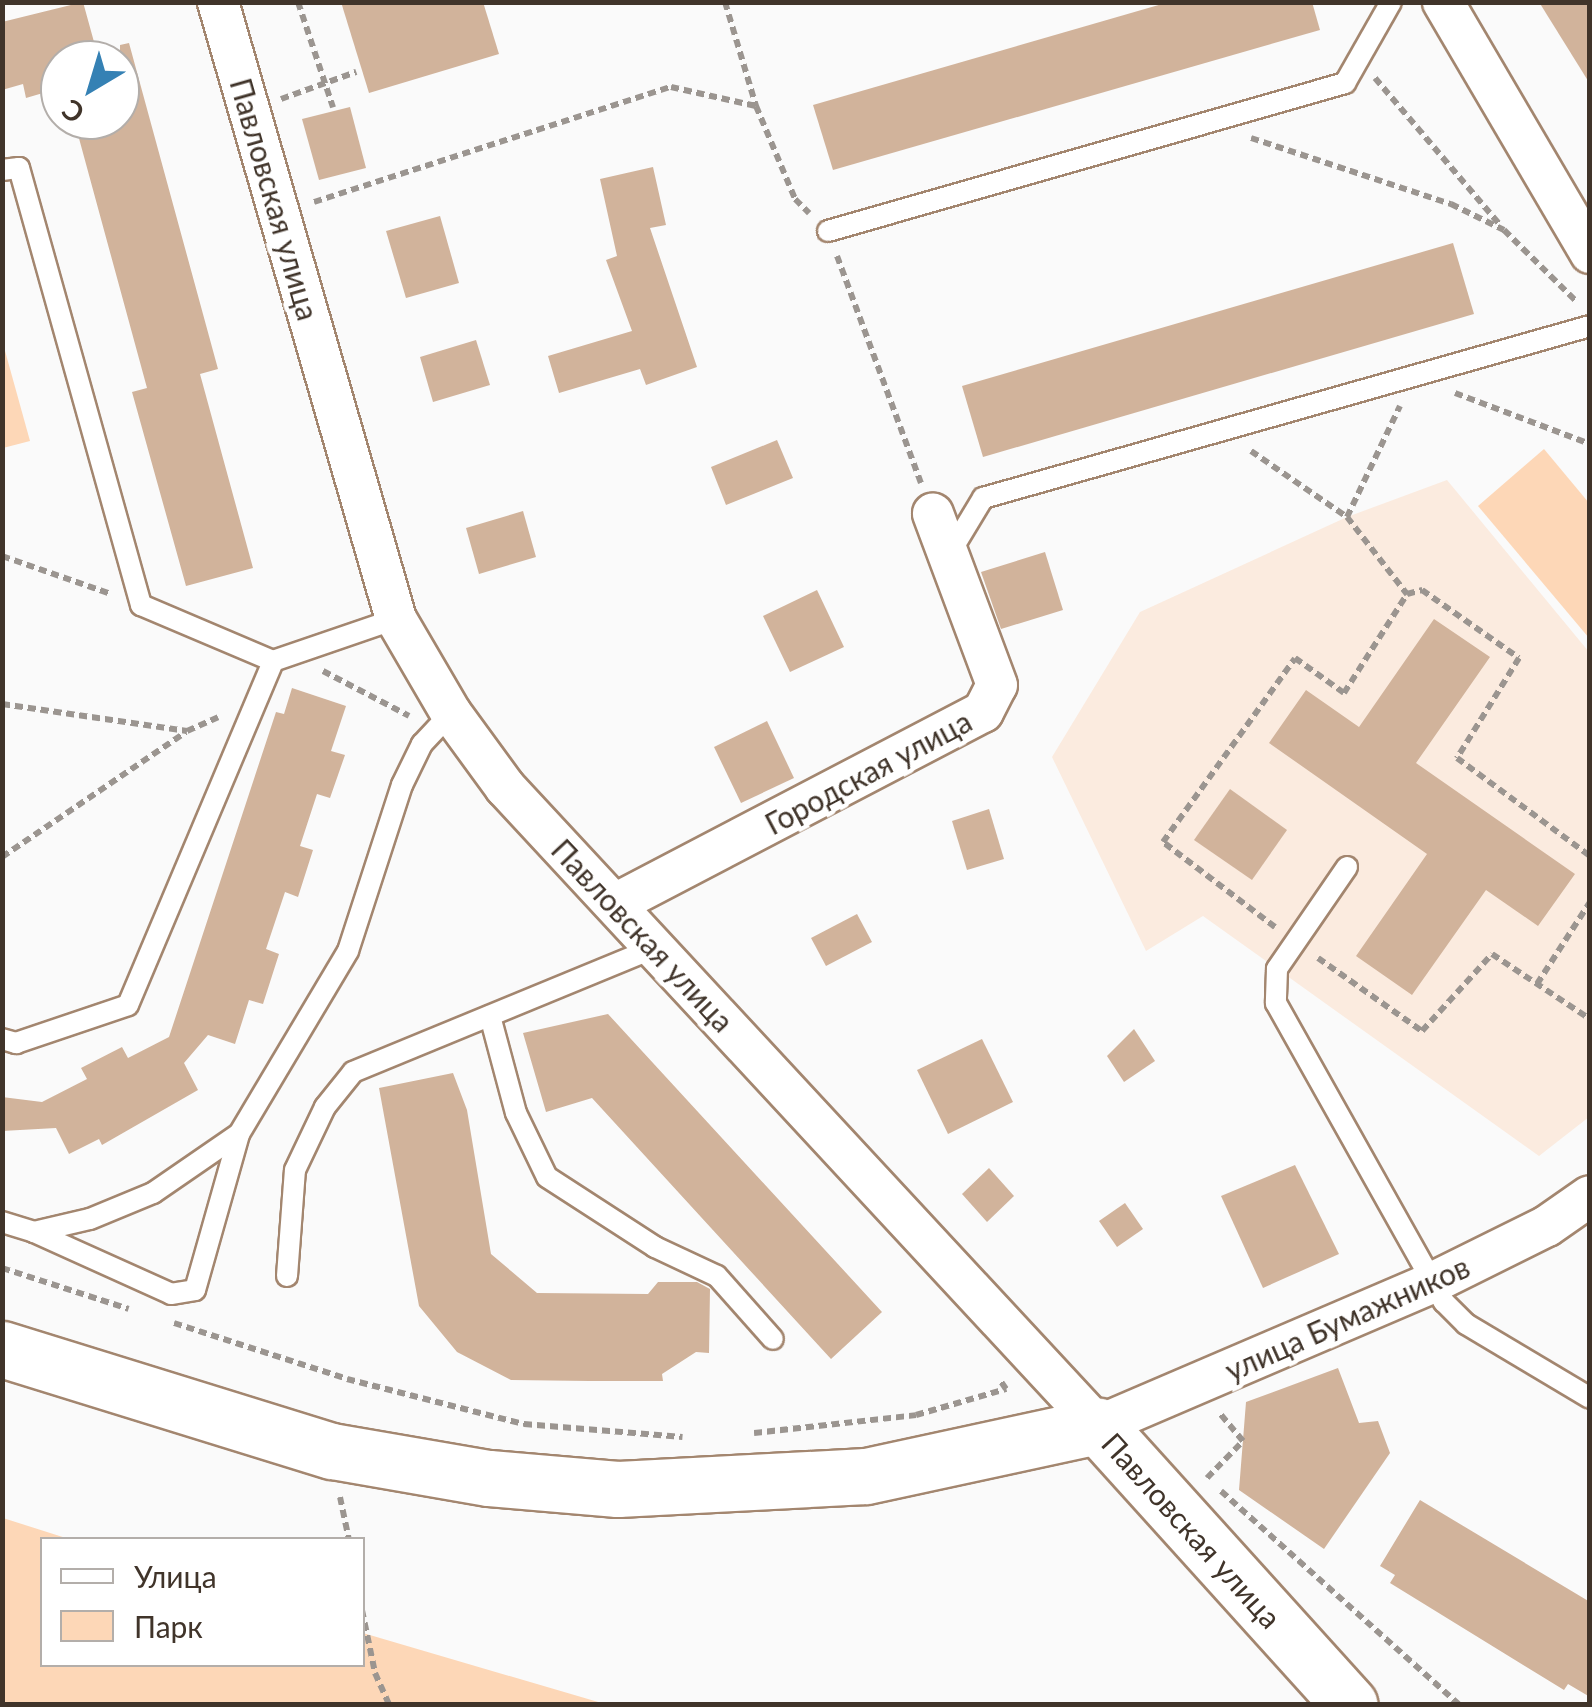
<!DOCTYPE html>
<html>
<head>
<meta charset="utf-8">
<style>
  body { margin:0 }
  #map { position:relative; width:1592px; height:1707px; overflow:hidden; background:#fafafa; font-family:Lato,sans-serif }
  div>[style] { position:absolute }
  .built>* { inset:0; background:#fbebdf }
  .green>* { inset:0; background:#fdd7b7 }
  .building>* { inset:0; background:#d1b39b }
  .path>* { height:6px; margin-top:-3px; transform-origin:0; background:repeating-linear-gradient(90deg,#9b9590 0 8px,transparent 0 13px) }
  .roads { filter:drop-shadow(2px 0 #a3866f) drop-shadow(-2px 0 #a3866f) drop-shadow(0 2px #a3866f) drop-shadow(0 -2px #a3866f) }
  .lane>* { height:20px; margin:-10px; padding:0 10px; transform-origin:10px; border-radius:10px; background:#fff }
  .street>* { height:40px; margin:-20px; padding:0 20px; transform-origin:20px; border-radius:20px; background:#fff }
  .secondary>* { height:55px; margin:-27.5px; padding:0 27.5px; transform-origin:27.5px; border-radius:27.5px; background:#fff }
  span { translate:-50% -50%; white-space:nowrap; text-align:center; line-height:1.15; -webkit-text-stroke:9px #fff; paint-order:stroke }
  .street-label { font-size:30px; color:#40342a }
  .frame { position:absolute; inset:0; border:5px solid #40342a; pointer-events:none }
  .legend { position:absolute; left:40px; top:1537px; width:325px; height:130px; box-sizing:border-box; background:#fff; border:2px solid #b3aeaa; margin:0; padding:12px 18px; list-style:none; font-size:30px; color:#40342a }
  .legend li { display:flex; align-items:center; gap:20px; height:50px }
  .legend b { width:50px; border:2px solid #b3aeaa }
  .north { position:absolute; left:40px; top:40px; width:100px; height:100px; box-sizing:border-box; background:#fff; border:2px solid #b3aeaa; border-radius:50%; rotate:218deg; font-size:28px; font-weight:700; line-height:40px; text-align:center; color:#40342a }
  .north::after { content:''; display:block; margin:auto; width:35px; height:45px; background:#3581b4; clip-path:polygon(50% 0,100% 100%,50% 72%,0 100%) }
</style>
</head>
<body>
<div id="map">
  <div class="built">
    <div style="clip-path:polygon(1447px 480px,1589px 652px,1589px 1117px,1539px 1156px,1203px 916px,1146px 951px,1052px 757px,1140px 612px,1347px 517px)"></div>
  </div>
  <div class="green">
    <div style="clip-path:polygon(2px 340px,30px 441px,3px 448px,2px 448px)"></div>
    <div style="clip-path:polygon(1544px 449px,1589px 503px,1589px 638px,1478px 506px)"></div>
    <div style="clip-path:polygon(3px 1518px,69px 1539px,42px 1540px,42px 1664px,362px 1664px,363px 1633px,605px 1704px,3px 1704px)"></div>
  </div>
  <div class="building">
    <div style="clip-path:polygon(83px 2px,99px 60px,60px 60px,60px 88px,26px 98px,23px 84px,2px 90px,2px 22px)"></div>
    <div style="clip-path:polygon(341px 2px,483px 2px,499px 54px,369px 93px)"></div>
    <div style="clip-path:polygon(1169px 2px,1312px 2px,1320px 30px,833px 170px,813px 105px)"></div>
    <div style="clip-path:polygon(1539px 2px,1590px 2px,1590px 84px)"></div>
    <div style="clip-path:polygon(129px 43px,218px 369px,200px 374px,253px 568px,186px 586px,132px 392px,147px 388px,74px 120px,120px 120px,120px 45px)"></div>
    <div style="clip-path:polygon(350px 107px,366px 168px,319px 180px,302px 119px)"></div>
    <div style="clip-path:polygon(653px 167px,666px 225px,650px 228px,697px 367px,646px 385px,640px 369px,559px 393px,548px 356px,632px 331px,606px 260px,617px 256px,600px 179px)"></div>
    <div style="clip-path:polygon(440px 216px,459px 283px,406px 298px,386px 231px)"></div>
    <div style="clip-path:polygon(1453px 243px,1474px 314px,983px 457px,962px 386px)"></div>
    <div style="clip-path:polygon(476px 340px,490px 385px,433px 402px,420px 357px)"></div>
    <div style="clip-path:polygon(777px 440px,793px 478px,726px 505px,711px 467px)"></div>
    <div style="clip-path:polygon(523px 511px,536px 557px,479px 574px,466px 528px)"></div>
    <div style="clip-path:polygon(1045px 552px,1063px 610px,1001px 629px,981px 572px)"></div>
    <div style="clip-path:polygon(817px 590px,844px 647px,790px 672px,763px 616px)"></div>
    <div style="clip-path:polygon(1434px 619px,1490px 657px,1416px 763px,1575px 874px,1538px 926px,1486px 890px,1412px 995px,1356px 956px,1427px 854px,1269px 743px,1306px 690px,1359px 727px)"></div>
    <div style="clip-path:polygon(292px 688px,346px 706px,331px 751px,345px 755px,330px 798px,317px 794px,300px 846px,313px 850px,298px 897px,285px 892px,266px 949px,279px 954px,263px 1004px,249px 1000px,235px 1044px,208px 1035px,184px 1063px,198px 1090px,102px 1145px,99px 1139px,69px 1154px,56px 1128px,2px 1131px,2px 1097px,42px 1102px,87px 1079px,81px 1068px,122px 1047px,128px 1058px,169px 1037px,276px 712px,284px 714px)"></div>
    <div style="clip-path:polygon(767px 721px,794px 778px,741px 803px,714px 747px)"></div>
    <div style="clip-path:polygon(1230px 789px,1287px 830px,1252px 880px,1194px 840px)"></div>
    <div style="clip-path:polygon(989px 809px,1004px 859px,967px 870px,952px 821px)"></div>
    <div style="clip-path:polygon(857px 914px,872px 942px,826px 966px,811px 938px)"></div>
    <div style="clip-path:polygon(608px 1014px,882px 1312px,831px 1359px,592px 1098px,546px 1112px,523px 1033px)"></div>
    <div style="clip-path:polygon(1134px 1029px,1155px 1061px,1124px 1082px,1107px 1056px)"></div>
    <div style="clip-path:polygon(982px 1039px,1013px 1102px,948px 1134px,917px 1070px)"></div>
    <div style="clip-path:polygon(453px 1073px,467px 1110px,491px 1254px,537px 1293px,648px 1294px,658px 1282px,697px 1282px,710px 1289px,709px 1353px,696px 1352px,662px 1374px,663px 1381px,589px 1381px,511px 1380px,457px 1352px,419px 1306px,379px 1088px)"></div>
    <div style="clip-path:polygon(1295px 1165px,1339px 1254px,1263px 1288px,1221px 1196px)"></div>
    <div style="clip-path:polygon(989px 1168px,1014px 1196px,987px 1222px,962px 1194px)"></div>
    <div style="clip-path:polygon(1125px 1203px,1143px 1229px,1117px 1247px,1099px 1221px)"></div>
    <div style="clip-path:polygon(1338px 1368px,1359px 1423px,1378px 1421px,1390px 1453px,1324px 1549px,1239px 1490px,1246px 1402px)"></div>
    <div style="clip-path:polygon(1420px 1500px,1590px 1602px,1590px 1697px,1568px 1684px,1564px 1690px,1390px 1583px,1395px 1575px,1380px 1566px)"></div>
  </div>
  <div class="path">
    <div style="left:298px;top:2px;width:111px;rotate:71.6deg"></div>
    <div style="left:725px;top:2px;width:109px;rotate:73.4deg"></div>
    <div style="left:1375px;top:78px;width:193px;rotate:49.6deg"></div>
    <div style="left:281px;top:99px;width:80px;rotate:-19.8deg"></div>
    <div style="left:1251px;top:138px;width:211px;rotate:18.3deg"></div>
    <div style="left:1451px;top:204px;width:59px;rotate:26.1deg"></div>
    <div style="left:1504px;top:230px;width:103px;rotate:44.6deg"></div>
    <div style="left:314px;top:202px;width:375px;rotate:-17.9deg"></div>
    <div style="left:671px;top:87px;width:87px;rotate:12.6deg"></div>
    <div style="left:756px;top:106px;width:101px;rotate:67.2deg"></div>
    <div style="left:795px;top:199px;width:20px;rotate:45deg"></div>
    <div style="left:837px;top:256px;width:242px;rotate:69.7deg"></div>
    <div style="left:1455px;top:393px;width:144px;rotate:20.7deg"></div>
    <div style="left:1251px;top:451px;width:116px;rotate:34.5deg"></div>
    <div style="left:1347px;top:517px;width:98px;rotate:52.1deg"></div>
    <div style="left:1347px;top:517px;width:123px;rotate:-64.5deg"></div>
    <div style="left:2px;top:556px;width:115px;rotate:19.2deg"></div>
    <div style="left:323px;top:671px;width:97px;rotate:27.6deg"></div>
    <div style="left:2px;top:704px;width:187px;rotate:8.3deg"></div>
    <div style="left:187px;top:731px;width:34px;rotate:-24deg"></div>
    <div style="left:2px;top:857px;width:222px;rotate:-34.2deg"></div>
    <div style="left:1275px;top:927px;width:141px;rotate:-142.8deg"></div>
    <div style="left:1163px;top:842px;width:226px;rotate:-54.3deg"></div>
    <div style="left:1295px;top:658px;width:60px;rotate:35.5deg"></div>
    <div style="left:1344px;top:693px;width:117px;rotate:-57.5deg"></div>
    <div style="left:1407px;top:594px;width:16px;rotate:-15deg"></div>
    <div style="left:1422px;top:590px;width:118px;rotate:35deg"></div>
    <div style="left:1519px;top:658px;width:118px;rotate:121.8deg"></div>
    <div style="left:1457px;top:758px;width:165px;rotate:36.4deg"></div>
    <div style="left:1318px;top:958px;width:127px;rotate:35.1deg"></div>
    <div style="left:1422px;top:1031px;width:104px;rotate:-47.7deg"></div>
    <div style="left:1492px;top:954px;width:118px;rotate:33.6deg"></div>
    <div style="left:1537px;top:984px;width:98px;rotate:-57.1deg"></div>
    <div style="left:2px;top:1268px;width:133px;rotate:17.9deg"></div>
    <div style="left:174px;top:1323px;width:182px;rotate:17.9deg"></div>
    <div style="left:347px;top:1379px;width:183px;rotate:14.3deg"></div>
    <div style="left:524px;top:1424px;width:159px;rotate:4.7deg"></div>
    <div style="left:754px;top:1433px;width:163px;rotate:-6.3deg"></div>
    <div style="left:916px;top:1415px;width:94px;rotate:-16.1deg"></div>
    <div style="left:1006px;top:1389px;width:11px;rotate:-124deg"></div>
    <div style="left:1207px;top:1478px;width:52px;rotate:-45.8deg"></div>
    <div style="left:1243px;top:1441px;width:38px;rotate:-130deg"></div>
    <div style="left:1221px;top:1491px;width:319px;rotate:41.9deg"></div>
    <div style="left:340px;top:1497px;width:44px;rotate:78.2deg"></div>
    <div style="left:362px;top:1610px;width:64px;rotate:78.3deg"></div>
    <div style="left:375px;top:1673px;width:34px;rotate:66deg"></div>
  </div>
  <div class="roads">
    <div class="lane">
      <div style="left:2px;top:170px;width:17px;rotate:-7deg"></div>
      <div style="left:19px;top:168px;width:454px;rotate:74.4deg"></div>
      <div style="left:141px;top:605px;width:143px;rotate:23deg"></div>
      <div style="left:273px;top:661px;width:130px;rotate:-18.9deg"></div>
      <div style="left:828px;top:231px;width:538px;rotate:-15.97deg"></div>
      <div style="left:1345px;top:83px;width:93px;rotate:-60.4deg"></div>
      <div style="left:948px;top:556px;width:68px;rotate:-58.9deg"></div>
      <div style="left:983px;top:498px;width:631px;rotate:-15.82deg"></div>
      <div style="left:1347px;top:867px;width:124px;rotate:124.5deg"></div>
      <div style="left:1277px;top:969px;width:34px;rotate:92deg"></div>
      <div style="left:1276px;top:1003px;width:343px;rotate:60.7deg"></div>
      <div style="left:1444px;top:1302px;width:31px;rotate:45deg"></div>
      <div style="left:1466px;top:1324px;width:144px;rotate:30.8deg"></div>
      <div style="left:490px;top:1016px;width:100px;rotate:75deg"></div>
      <div style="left:516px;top:1113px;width:71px;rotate:64.2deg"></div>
      <div style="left:547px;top:1177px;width:129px;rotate:32.9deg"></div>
      <div style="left:655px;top:1247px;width:68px;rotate:25.1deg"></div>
      <div style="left:717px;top:1276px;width:84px;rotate:48.4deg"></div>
      <div style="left:2px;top:1039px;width:15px;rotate:16deg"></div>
      <div style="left:16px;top:1043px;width:118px;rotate:-18.7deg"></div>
      <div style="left:128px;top:1005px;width:373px;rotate:-67.1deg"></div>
      <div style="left:2px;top:1222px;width:34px;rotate:17deg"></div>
      <div style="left:34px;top:1232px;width:57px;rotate:-13.1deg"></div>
      <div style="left:90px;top:1219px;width:68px;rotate:-22.4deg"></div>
      <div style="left:153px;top:1193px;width:104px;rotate:-34.5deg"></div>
      <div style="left:239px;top:1134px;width:213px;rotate:-59.2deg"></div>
      <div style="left:348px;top:951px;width:175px;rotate:-72deg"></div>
      <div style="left:402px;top:785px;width:46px;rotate:-64deg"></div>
      <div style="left:422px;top:744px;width:42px;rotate:-46.9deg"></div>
      <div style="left:34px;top:1232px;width:150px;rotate:24.3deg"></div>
      <div style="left:171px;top:1294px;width:24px;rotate:-9deg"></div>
      <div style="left:195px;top:1290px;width:162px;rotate:-74.2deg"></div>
      <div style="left:287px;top:1276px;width:106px;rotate:-85.7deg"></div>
      <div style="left:295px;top:1170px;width:70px;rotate:-64.5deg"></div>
      <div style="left:325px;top:1107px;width:45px;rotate:-51.3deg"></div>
      <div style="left:353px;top:1072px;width:326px;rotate:-22.4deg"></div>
    </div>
    <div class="street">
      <div style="left:218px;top:2px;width:642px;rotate:73.91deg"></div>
      <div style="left:396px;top:619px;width:109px;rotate:59.7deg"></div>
      <div style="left:451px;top:713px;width:92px;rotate:53.9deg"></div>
      <div style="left:505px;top:787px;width:872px;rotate:47.14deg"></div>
      <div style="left:1098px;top:1426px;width:363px;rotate:-23.2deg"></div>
      <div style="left:1432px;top:1283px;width:128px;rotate:-26.4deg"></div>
      <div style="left:1547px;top:1226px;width:52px;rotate:-34.9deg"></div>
      <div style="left:1443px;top:2px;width:291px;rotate:59.6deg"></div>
      <div style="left:617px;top:903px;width:413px;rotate:-27.6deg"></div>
      <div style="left:983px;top:712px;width:30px;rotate:-63deg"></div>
      <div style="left:997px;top:685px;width:183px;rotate:-110.5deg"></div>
    </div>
    <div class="secondary">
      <div style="left:2px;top:1349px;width:345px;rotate:17.2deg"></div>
      <div style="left:332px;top:1451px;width:159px;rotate:9.8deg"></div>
      <div style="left:489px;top:1478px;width:129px;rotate:4.9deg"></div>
      <div style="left:618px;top:1489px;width:248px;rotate:-3deg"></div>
      <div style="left:866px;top:1476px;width:237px;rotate:-12.2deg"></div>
      <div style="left:1098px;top:1426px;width:375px;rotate:47.9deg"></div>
    </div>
  </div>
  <div class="street-label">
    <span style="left:275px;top:199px;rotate:74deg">Павловская улица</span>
    <span style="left:868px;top:772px;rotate:-28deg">Городская улица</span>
    <span style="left:643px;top:935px;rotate:47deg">Павловская улица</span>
    <span style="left:1347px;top:1318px;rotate:-24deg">улица Бумажников</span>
    <span style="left:1192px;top:1530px;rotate:48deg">Павловская улица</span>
  </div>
  <div class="frame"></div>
  <ul class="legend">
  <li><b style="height:12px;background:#fff"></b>Улица</li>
  <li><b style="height:28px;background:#fdd7b7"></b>Парк</li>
  </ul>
  <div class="north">С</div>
</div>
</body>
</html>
